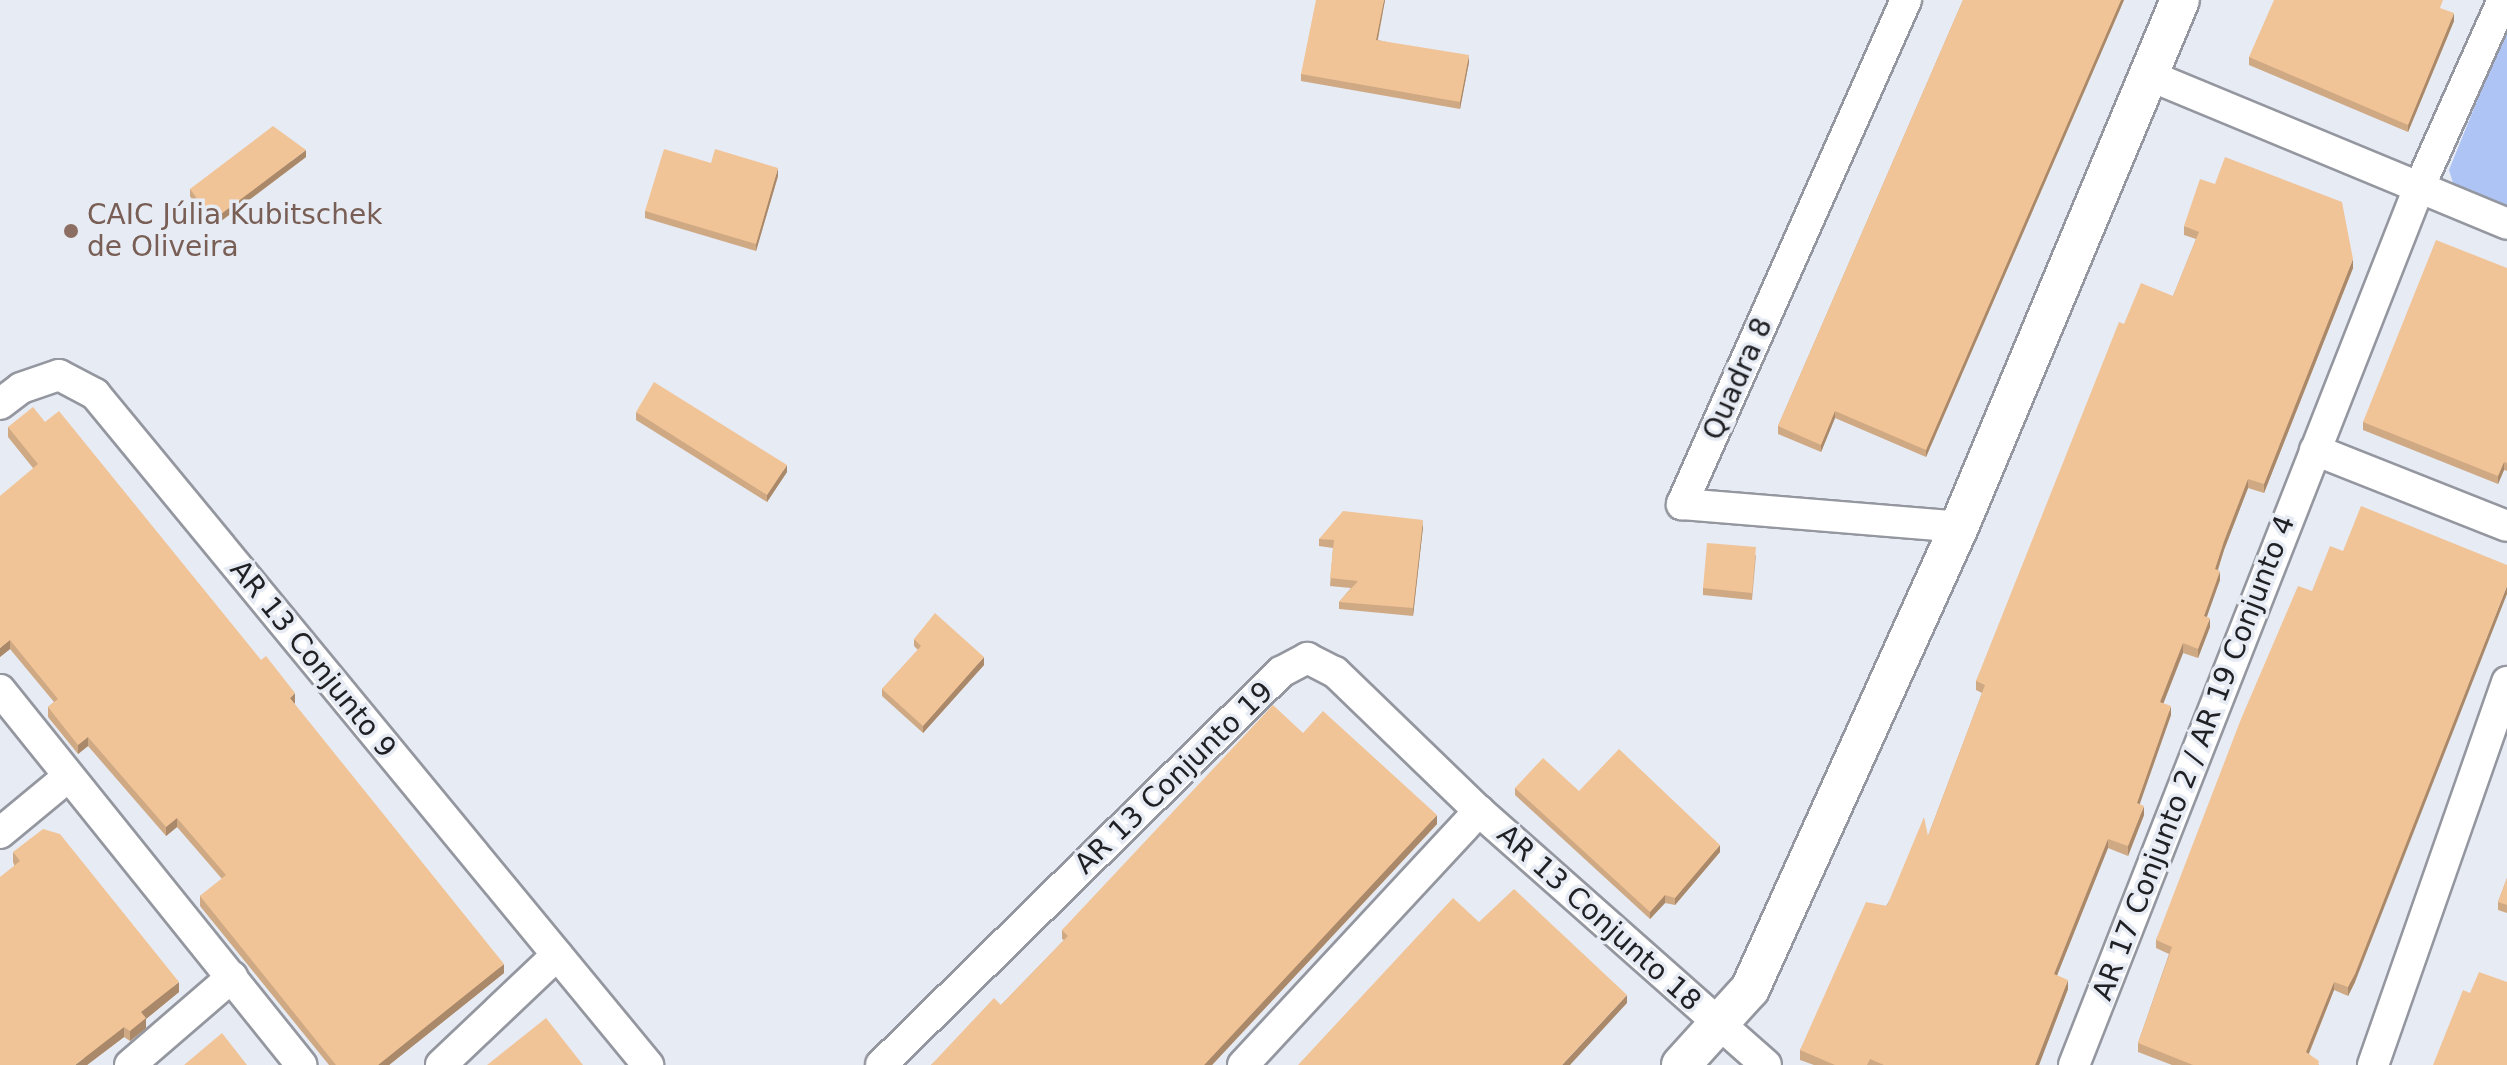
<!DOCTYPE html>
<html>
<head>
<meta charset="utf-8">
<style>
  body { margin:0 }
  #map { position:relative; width:2507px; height:1065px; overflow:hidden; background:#e7ebf4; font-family:"DejaVu Sans",sans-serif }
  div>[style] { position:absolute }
  .green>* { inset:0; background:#aec4f5 }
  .roads { filter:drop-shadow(2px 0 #94979f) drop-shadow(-2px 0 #94979f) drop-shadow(0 2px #94979f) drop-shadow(0 -2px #94979f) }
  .minor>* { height:30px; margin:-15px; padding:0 15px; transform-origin:15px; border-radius:15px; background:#fff }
  .tertiary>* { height:38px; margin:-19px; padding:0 19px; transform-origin:19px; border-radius:19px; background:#fff }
  .wall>* { inset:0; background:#cfa983 }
  .shaded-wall>* { inset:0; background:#a9896a }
  .building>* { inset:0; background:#f1c498 }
  .dots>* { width:22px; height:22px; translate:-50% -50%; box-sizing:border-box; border:4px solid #e7ebf4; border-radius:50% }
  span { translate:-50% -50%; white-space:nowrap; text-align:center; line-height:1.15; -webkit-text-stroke:7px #e7ebf4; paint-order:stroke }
  .education-label { font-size:28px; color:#785e54 }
  .left { translate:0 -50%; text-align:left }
  .street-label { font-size:28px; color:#202124 }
</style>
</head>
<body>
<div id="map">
  <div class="green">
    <div style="clip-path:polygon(2507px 27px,2507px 209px,2454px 186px,2449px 170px)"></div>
  </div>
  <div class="roads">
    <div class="minor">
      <div style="left:1906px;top:0;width:552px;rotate:113.96deg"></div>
      <div style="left:1682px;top:504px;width:278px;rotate:4.7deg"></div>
      <div style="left:2148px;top:75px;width:389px;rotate:22.5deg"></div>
      <div style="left:0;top:404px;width:26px;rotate:-37deg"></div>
      <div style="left:21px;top:388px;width:40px;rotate:-18.9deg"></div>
      <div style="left:59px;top:375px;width:41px;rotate:27.8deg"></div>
      <div style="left:95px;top:394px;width:870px;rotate:50.51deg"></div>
      <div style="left:2315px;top:450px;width:206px;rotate:21.6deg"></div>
      <div style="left:0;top:690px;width:481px;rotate:51.2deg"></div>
      <div style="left:0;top:833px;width:89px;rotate:-39.6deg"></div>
      <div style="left:130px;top:1065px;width:135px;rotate:-40.8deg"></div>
      <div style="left:441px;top:1065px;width:160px;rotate:-43.5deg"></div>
      <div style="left:881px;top:1065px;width:561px;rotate:-44.49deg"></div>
      <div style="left:1281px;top:672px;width:30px;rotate:-28deg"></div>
      <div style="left:1307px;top:658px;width:31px;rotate:27deg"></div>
      <div style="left:1335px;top:672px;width:200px;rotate:44deg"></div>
      <div style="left:1479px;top:811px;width:383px;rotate:41.5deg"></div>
      <div style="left:1243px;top:1065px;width:347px;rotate:-47.1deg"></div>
      <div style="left:2074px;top:1065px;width:940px;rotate:-68.54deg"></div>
      <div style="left:2418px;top:190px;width:208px;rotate:-65.9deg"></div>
      <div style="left:2373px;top:1065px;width:406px;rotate:-70.7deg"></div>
    </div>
    <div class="tertiary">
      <div style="left:1681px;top:1065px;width:103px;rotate:-47.8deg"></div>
      <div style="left:1750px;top:989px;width:507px;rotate:-65.66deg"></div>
      <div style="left:1959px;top:527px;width:571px;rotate:-67.25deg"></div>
    </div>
  </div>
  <div class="wall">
    <div style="clip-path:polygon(1385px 0,1378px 40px,1469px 62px,1460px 109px,1301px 81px,1301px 74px)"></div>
    <div style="clip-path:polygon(1963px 0,2124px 0,1926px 457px,1835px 418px,1821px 452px,1778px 434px,1778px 426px)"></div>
    <div style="clip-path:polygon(2442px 9px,2454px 21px,2408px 132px,2249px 65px,2249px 57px)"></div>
    <div style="clip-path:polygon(306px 157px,213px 227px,190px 197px,190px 189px)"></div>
    <div style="clip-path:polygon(778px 176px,756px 251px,645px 218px,645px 211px)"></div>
    <div style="clip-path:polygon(2184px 226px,2353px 268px,2264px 493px,2248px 488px,2224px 550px,2218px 570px,2220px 580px,2206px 617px,2210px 627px,2198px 658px,2183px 653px,2163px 704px,2171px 715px,2139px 804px,2144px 815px,2128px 856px,2108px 848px,2057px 975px,2068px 989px,2039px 1065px,1814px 1065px,1800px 1060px,1800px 1050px,1928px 836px,1982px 693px,1976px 690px,1976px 681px,2173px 296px,2196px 239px,2184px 235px)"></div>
    <div style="clip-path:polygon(2507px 268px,2507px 471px,2504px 470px,2498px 484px,2363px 430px,2363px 422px)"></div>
    <div style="clip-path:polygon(636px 412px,787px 472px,767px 502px,636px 420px)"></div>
    <div style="clip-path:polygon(45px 422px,295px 703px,294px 704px,504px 973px,389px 1065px,329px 1065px,200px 906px,200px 896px,222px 879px,177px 827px,166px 836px,88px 746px,78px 754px,48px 717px,48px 707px,54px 702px,10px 649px,0 657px,33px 468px,8px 437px,8px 427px)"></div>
    <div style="clip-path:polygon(1423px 527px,1413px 616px,1339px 609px,1339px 602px,1351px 588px,1330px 586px,1333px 548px,1319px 546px,1319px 539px)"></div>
    <div style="clip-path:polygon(1756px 555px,1752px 600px,1703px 595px,1703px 588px)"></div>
    <div style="clip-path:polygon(2312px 591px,2355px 982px,2348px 996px,2334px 990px,2309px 1054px,2319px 1065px,2172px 1065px,2138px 1052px,2138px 1043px,2169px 954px,2156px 948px,2156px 940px)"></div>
    <div style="clip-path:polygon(914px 639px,984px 665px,923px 733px,882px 696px,882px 689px,918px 650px,914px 646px)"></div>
    <div style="clip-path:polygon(1303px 733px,1437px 824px,1212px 1065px,931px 1065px,1001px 1005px,1064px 940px,1062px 939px,1062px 930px)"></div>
    <div style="clip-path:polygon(1515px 788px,1579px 791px,1720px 852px,1675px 905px,1665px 903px,1650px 919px,1515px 795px)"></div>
    <div style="clip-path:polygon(13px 852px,179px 992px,146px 1019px,146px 1028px,130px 1041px,124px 1037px,87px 1065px,13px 862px)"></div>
    <div style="clip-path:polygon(2507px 878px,2507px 913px,2498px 910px,2498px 902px)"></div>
  </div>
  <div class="shaded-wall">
    <div style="clip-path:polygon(1384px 0,1385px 0,1376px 47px,1376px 40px)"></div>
    <div style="clip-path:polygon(2121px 0,2124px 0,1926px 457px,1926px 450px)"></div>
    <div style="clip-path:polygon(2454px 13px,2454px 21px,2408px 132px,2408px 125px)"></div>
    <div style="clip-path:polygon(1469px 55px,1469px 62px,1460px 109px,1460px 102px)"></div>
    <div style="clip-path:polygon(306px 150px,306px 157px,213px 227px,213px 220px)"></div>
    <div style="clip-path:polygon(778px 168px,778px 176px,756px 251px,756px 244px)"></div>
    <div style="clip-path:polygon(2353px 259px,2353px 268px,2264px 493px,2264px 484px)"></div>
    <div style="clip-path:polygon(1835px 411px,1835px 418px,1821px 452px,1821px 445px)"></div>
    <div style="clip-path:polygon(2504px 462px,2504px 470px,2498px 484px,2498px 476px)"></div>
    <div style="clip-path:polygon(787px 465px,787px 472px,767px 502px,767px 495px)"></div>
    <div style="clip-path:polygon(2248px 479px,2248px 488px,2224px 550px,2215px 578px,2215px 569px,2224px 541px)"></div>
    <div style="clip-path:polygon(1423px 520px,1423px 527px,1413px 616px,1413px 608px)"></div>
    <div style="clip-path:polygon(2220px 571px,2220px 580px,2204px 625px,2204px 616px)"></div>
    <div style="clip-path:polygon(2507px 586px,2507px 594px,2355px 982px,2348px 996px,2348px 987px)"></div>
    <div style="clip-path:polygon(2210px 618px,2210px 627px,2198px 658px,2198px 649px)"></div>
    <div style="clip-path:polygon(10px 640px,10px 649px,0 657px,0 648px)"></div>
    <div style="clip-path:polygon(2183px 643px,2183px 653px,2160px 712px,2160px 702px)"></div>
    <div style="clip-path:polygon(984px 657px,984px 665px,923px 733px,923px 726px)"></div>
    <div style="clip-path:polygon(295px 693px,295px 703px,290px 707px,290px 698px)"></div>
    <div style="clip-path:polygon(2171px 706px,2171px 715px,2137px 812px,2137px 803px)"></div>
    <div style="clip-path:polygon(88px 737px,88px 746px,78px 754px,78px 745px)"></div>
    <div style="clip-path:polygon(2144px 806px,2144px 815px,2128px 856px,2128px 846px)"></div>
    <div style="clip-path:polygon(1437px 815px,1437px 824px,1212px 1065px,1204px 1065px)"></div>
    <div style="clip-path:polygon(177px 818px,177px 827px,166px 836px,166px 827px)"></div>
    <div style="clip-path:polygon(2108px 839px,2108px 848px,2054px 983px,2054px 974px)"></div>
    <div style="clip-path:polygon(1720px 845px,1720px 852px,1675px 905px,1675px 898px)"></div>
    <div style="clip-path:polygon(1665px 895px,1665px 903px,1650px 919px,1650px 912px)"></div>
    <div style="clip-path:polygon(504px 964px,504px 973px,389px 1065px,378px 1065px)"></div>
    <div style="clip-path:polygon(2068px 980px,2068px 989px,2039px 1065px,2035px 1065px)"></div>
    <div style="clip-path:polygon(179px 982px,179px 992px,146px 1019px,146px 1028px,130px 1041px,130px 1031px,141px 1012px)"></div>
    <div style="clip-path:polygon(2334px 982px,2334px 990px,2306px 1060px,2306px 1052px)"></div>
    <div style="clip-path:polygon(1627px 995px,1627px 1003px,1570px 1065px,1562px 1065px)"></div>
    <div style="clip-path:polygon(124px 1027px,124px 1037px,87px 1065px,75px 1065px)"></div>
  </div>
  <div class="building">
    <div style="clip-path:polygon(1316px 0,1384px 0,1376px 40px,1469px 55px,1460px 102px,1301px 74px)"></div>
    <div style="clip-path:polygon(1963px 0,2121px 0,1926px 450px,1835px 411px,1821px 445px,1778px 426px)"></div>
    <div style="clip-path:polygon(2274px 0,2443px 0,2440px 8px,2454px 13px,2408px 125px,2249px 57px)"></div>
    <div style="clip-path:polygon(273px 126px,306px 150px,213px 220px,190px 189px)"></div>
    <div style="clip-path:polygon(664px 149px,711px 163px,715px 149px,778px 168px,756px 244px,645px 211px)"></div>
    <div style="clip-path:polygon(2225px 157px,2342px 202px,2353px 259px,2264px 484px,2248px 479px,2224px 541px,2215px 569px,2220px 571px,2204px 616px,2210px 618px,2198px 649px,2183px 643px,2160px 702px,2171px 706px,2137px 803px,2144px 806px,2128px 846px,2108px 839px,2054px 974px,2068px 980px,2035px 1065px,1884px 1065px,1870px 1059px,1867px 1065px,1835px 1065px,1800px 1050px,1866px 902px,1887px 906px,1924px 817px,1928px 836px,1985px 685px,1976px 681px,2119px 322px,2124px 324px,2141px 283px,2173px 296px,2199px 232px,2184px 226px,2200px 179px,2215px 184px)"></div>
    <div style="clip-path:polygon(2436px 240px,2507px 268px,2507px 463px,2504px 462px,2498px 476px,2363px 422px)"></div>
    <div style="clip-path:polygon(654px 382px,787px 465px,767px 495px,636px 412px)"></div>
    <div style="clip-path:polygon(33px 407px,45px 422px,59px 411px,261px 660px,266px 656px,295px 693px,290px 698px,504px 964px,378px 1065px,336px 1065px,200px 896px,226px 875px,177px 818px,166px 827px,88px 737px,78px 745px,48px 707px,58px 699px,10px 640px,0 648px,0 496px,38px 464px,8px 427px)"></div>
    <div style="clip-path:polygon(2361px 506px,2507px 565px,2507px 586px,2355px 974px,2348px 987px,2334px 982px,2306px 1052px,2319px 1061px,2318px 1065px,2193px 1065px,2138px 1043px,2172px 947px,2156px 940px,2241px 719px,2298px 586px,2312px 591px,2330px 546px,2343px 551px)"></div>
    <div style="clip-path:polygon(1343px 511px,1423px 520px,1413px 608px,1339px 602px,1358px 581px,1330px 578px,1334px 540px,1319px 539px)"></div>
    <div style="clip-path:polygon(1707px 543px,1756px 547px,1752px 593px,1703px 588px)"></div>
    <div style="clip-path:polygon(935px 613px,984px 657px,923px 726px,882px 689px,921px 646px,914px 639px)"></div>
    <div style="clip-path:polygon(1273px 705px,1303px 733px,1323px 711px,1437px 815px,1205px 1064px,1204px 1065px,931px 1065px,994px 998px,1001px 1005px,1068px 936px,1062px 930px)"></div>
    <div style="clip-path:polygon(1619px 749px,1720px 845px,1675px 898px,1665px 895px,1650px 912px,1515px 788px,1543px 758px,1579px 791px)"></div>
    <div style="clip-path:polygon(43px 829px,60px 834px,179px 982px,141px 1012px,146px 1018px,130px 1031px,124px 1027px,75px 1065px,0 1065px,0 877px,20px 861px,13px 852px)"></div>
    <div style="clip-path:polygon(2507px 878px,2507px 905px,2498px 902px)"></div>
    <div style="clip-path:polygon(1514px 889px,1627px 995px,1562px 1065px,1298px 1065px,1453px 898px,1479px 922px)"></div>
    <div style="clip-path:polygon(2479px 972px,2507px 982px,2507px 1065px,2433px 1065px,2463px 990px,2470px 993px)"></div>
    <div style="clip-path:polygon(546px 1018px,583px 1065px,487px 1065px)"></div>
    <div style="clip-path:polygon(222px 1033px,247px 1065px,184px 1065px)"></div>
  </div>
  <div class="dots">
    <div style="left:71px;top:231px;background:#8d6e63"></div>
  </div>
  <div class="education-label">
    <span class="left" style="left:87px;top:231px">CAIC Júlia Kubitschek<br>de Oliveira</span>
  </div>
  <div class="street-label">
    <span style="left:1738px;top:379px;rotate:-66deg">Quadra 8</span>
    <span style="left:313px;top:659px;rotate:51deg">AR 13 Conjunto 9</span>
    <span style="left:2194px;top:758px;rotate:-69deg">AR 17 Conjunto 2 / AR 19 Conjunto 4</span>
    <span style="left:1174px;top:778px;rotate:-44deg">AR 13 Conjunto 19</span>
    <span style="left:1599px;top:918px;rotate:42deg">AR 13 Conjunto 18</span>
  </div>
</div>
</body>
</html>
